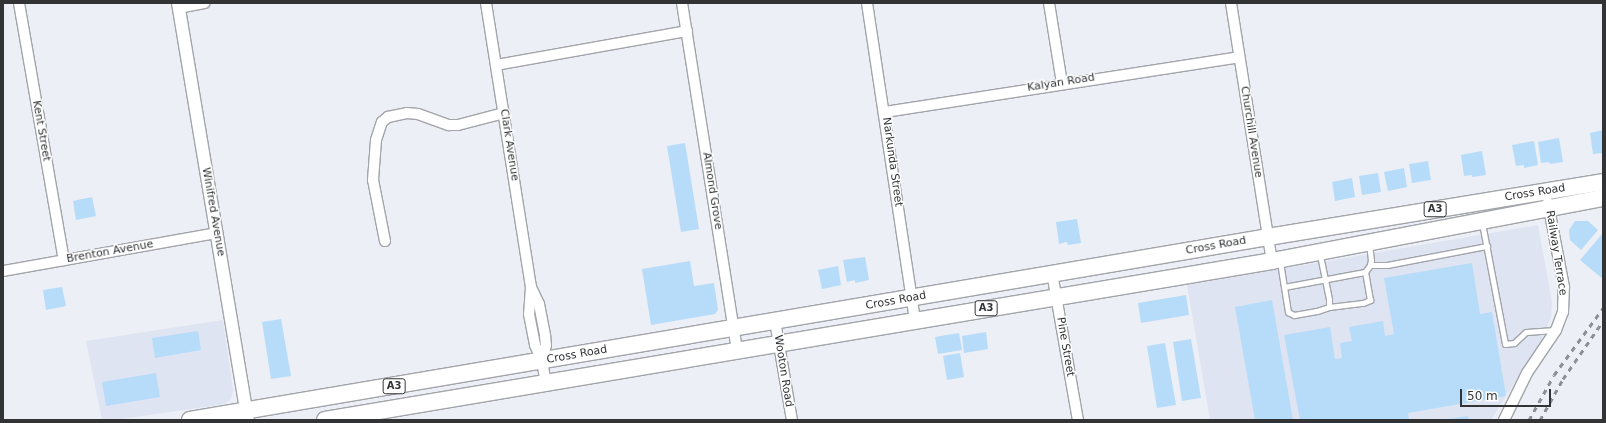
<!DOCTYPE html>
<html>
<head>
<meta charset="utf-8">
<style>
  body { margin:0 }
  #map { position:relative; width:1606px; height:423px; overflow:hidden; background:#eceff5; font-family:"DejaVu Sans",sans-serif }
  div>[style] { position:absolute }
  .built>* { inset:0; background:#dee4f1 }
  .building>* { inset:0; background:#b6dcfa }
  .roads { filter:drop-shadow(1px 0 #a2a4aa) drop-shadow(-1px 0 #a2a4aa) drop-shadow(0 1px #a2a4aa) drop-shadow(0 -1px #a2a4aa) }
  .service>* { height:5px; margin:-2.5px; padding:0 2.5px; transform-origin:2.5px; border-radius:2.5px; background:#fff }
  .minor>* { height:10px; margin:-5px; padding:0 5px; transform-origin:5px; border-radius:5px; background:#fff }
  .tertiary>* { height:12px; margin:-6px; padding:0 6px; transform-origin:6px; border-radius:6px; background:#fff }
  .trunk>* { height:16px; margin:-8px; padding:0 8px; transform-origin:8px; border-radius:8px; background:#fff }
  .rail>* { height:3px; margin-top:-1.5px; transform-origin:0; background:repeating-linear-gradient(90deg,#8c8f93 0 5px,transparent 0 10px) }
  span { translate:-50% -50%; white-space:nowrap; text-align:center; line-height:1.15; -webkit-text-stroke:3px #fff; paint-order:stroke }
  .shield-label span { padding:1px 3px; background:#fff; border:1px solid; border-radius:3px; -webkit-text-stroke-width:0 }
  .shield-label { font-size:10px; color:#313335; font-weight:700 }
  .street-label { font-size:11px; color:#313335 }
  .frame { position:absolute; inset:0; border:4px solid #313335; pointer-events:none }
  .scale { position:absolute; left:1460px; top:389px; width:91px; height:18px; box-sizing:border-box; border:2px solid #313335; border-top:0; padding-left:5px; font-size:12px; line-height:14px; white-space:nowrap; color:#313335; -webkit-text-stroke:3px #fff; paint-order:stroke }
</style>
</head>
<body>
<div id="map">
  <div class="built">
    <div style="clip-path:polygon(1538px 225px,1552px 302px,1551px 317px,1542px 339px,1491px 420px,1210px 420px,1187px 285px)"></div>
    <div style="clip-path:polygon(223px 320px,233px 390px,231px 399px,224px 404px,115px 420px,102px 420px,86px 341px)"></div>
  </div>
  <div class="building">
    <div style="clip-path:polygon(1603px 130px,1603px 155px,1601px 153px,1593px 154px,1590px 133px)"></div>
    <div style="clip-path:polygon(1559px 138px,1563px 162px,1550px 164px,1549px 162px,1541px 163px,1538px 142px)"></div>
    <div style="clip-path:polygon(1534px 141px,1538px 165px,1524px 168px,1524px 165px,1516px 166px,1512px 145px)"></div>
    <div style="clip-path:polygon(685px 143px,699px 229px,681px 232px,667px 146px)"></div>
    <div style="clip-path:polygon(1482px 151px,1486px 175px,1472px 177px,1472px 175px,1464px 176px,1461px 155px)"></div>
    <div style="clip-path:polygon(1428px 161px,1431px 180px,1412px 183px,1409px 164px)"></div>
    <div style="clip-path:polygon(1404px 168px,1407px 187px,1388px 191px,1384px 172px)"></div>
    <div style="clip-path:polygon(1378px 173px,1381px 192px,1362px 195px,1359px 176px)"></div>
    <div style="clip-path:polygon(1352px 178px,1355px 197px,1335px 201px,1332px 182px)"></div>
    <div style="clip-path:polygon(92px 197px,96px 216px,76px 220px,73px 201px)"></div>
    <div style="clip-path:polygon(1077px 219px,1081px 243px,1068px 245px,1067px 242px,1059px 244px,1056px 222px)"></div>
    <div style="clip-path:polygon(1575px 221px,1588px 221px,1598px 230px,1581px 250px,1570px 240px,1569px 230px)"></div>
    <div style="clip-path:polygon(1603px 233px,1603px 279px,1580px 260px)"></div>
    <div style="clip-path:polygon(865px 257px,869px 280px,855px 283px,855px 280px,847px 282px,843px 260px)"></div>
    <div style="clip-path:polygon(690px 261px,694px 286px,714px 283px,718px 310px,715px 314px,651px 325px,642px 269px)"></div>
    <div style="clip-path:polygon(1472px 263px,1480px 314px,1492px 312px,1506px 396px,1408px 413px,1409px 420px,1300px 420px,1284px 335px,1330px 327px,1335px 359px,1342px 358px,1340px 343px,1352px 341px,1349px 327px,1383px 321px,1385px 336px,1394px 334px,1384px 278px)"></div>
    <div style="clip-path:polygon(838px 266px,841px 285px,822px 289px,818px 270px)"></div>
    <div style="clip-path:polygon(62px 287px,66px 306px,46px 310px,43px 290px)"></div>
    <div style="clip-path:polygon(1186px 295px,1189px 315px,1141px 323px,1138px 303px)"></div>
    <div style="clip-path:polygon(1272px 300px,1293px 420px,1255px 420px,1235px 307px)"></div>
    <div style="clip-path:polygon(281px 319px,291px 376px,271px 379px,262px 322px)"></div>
    <div style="clip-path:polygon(198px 331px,201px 350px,155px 358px,152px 338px)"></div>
    <div style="clip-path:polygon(986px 332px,988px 349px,964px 353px,962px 336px)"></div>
    <div style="clip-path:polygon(959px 333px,962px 350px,938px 354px,935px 337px)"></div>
    <div style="clip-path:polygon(1191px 339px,1201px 398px,1182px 401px,1173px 342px)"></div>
    <div style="clip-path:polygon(1165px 343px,1176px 405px,1157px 408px,1147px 346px)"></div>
    <div style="clip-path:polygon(960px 353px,964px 377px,947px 380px,943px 356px)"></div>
    <div style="clip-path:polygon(156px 373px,160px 397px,106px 406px,102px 382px)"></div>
    <div style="clip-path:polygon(1468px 416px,1469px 420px,1449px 420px,1448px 419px)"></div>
  </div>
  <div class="roads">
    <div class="service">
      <div style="left:1482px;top:223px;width:123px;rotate:79.2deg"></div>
      <div style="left:1505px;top:344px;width:9px;rotate:-6deg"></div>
      <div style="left:1514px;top:343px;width:16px;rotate:-43deg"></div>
      <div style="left:1526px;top:332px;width:29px;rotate:-4deg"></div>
      <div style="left:1280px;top:262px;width:51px;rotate:80.9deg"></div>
      <div style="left:1288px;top:312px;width:7px;rotate:27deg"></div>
      <div style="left:1294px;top:315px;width:23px;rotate:-10deg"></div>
      <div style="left:1317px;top:311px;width:13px;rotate:-18deg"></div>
      <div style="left:1329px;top:307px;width:8px;rotate:-90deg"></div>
      <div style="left:1329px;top:299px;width:45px;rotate:-101.6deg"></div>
      <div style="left:1370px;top:265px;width:17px"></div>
      <div style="left:1387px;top:265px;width:102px;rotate:-10.8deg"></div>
      <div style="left:1284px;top:287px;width:82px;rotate:-10.5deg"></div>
      <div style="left:1365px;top:272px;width:9px;rotate:-54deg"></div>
      <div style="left:1370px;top:265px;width:5px;rotate:-79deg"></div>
      <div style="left:1371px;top:260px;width:16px;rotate:-97deg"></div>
      <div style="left:1329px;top:307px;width:34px;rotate:-7deg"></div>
      <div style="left:1363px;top:303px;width:8px;rotate:-23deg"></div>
      <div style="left:1370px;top:300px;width:28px;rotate:-100deg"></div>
    </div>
    <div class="minor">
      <div style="left:19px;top:3px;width:261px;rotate:80.1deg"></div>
      <div style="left:486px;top:3px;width:288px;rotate:81deg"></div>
      <div style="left:531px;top:287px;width:19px;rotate:65deg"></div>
      <div style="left:539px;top:304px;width:33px;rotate:79deg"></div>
      <div style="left:545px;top:336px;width:9px;rotate:84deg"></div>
      <div style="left:546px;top:345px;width:16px;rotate:104deg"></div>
      <div style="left:682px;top:3px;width:352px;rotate:81deg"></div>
      <div style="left:867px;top:3px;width:321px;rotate:81.4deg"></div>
      <div style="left:1049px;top:3px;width:81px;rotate:80.8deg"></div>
      <div style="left:1231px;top:3px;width:261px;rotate:81deg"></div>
      <div style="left:179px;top:8px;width:26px;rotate:-11deg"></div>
      <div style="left:496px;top:65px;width:194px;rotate:-10.1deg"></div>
      <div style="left:885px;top:112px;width:358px;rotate:-8.8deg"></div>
      <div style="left:385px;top:241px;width:62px;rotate:-101.1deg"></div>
      <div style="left:373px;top:180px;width:40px;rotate:-85.7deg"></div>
      <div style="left:376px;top:140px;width:19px;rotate:-72deg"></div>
      <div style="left:382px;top:122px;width:8px;rotate:-40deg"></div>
      <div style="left:388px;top:117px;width:19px;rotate:-12deg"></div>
      <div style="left:407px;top:113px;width:11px;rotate:5deg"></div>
      <div style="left:418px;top:114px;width:33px;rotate:20deg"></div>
      <div style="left:449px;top:125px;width:9px"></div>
      <div style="left:458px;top:125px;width:48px;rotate:-14.6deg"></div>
      <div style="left:3px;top:271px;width:217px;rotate:-10.1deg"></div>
      <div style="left:1052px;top:273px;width:149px;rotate:80deg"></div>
      <div style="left:531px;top:287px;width:27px;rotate:94deg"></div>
      <div style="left:529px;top:314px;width:32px;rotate:79deg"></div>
      <div style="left:535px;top:345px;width:17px;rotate:66deg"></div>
      <div style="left:542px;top:361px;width:22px;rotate:80deg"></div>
      <div style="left:775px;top:321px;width:100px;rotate:80.3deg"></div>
      <div style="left:1504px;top:420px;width:52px;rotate:-63.9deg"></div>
      <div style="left:1527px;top:373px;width:52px;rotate:-56deg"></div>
      <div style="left:1556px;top:330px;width:19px;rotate:-69deg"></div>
      <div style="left:1563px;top:312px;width:25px;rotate:-88deg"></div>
      <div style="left:1564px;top:287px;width:86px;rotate:-100.8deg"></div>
    </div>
    <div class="tertiary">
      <div style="left:178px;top:3px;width:423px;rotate:80.5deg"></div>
    </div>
    <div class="trunk">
      <div style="left:190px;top:420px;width:1093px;rotate:-9.63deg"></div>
      <div style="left:1268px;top:237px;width:339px;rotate:-9.3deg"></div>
      <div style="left:325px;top:420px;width:960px;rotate:-9.53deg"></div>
      <div style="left:1272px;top:261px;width:337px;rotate:-10.8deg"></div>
    </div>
  </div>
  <div class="rail">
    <div style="left:1529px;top:420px;width:51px;rotate:-60.9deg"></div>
    <div style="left:1554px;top:375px;width:83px;rotate:-53.8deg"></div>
    <div style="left:1540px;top:420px;width:47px;rotate:-60.7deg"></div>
    <div style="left:1563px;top:379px;width:70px;rotate:-55.4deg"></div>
  </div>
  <div class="shield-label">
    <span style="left:1435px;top:209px">A3</span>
    <span style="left:986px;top:308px">A3</span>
    <span style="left:394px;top:386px">A3</span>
  </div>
  <div class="street-label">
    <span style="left:1061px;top:83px;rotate:-9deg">Kalyan Road</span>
    <span style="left:41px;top:131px;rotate:80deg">Kent Street</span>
    <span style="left:1251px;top:132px;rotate:81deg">Churchill Avenue</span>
    <span style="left:509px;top:145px;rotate:81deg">Clark Avenue</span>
    <span style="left:892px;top:162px;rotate:82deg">Narkunda Street</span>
    <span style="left:712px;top:191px;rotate:81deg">Almond Grove</span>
    <span style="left:1535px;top:193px;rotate:-9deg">Cross Road</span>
    <span style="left:213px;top:212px;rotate:80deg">Winifred Avenue</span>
    <span style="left:1216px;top:246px;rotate:-10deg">Cross Road</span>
    <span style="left:110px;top:252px;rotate:-10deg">Brenton Avenue</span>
    <span style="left:1556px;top:253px;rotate:81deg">Railway Terrace</span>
    <span style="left:896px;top:301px;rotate:-10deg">Cross Road</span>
    <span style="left:1065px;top:347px;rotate:80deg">Pine Street</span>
    <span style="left:577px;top:355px;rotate:-10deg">Cross Road</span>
    <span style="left:783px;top:371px;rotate:81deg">Wooton Road</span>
  </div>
  <div class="frame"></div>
  <div class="scale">50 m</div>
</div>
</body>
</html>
